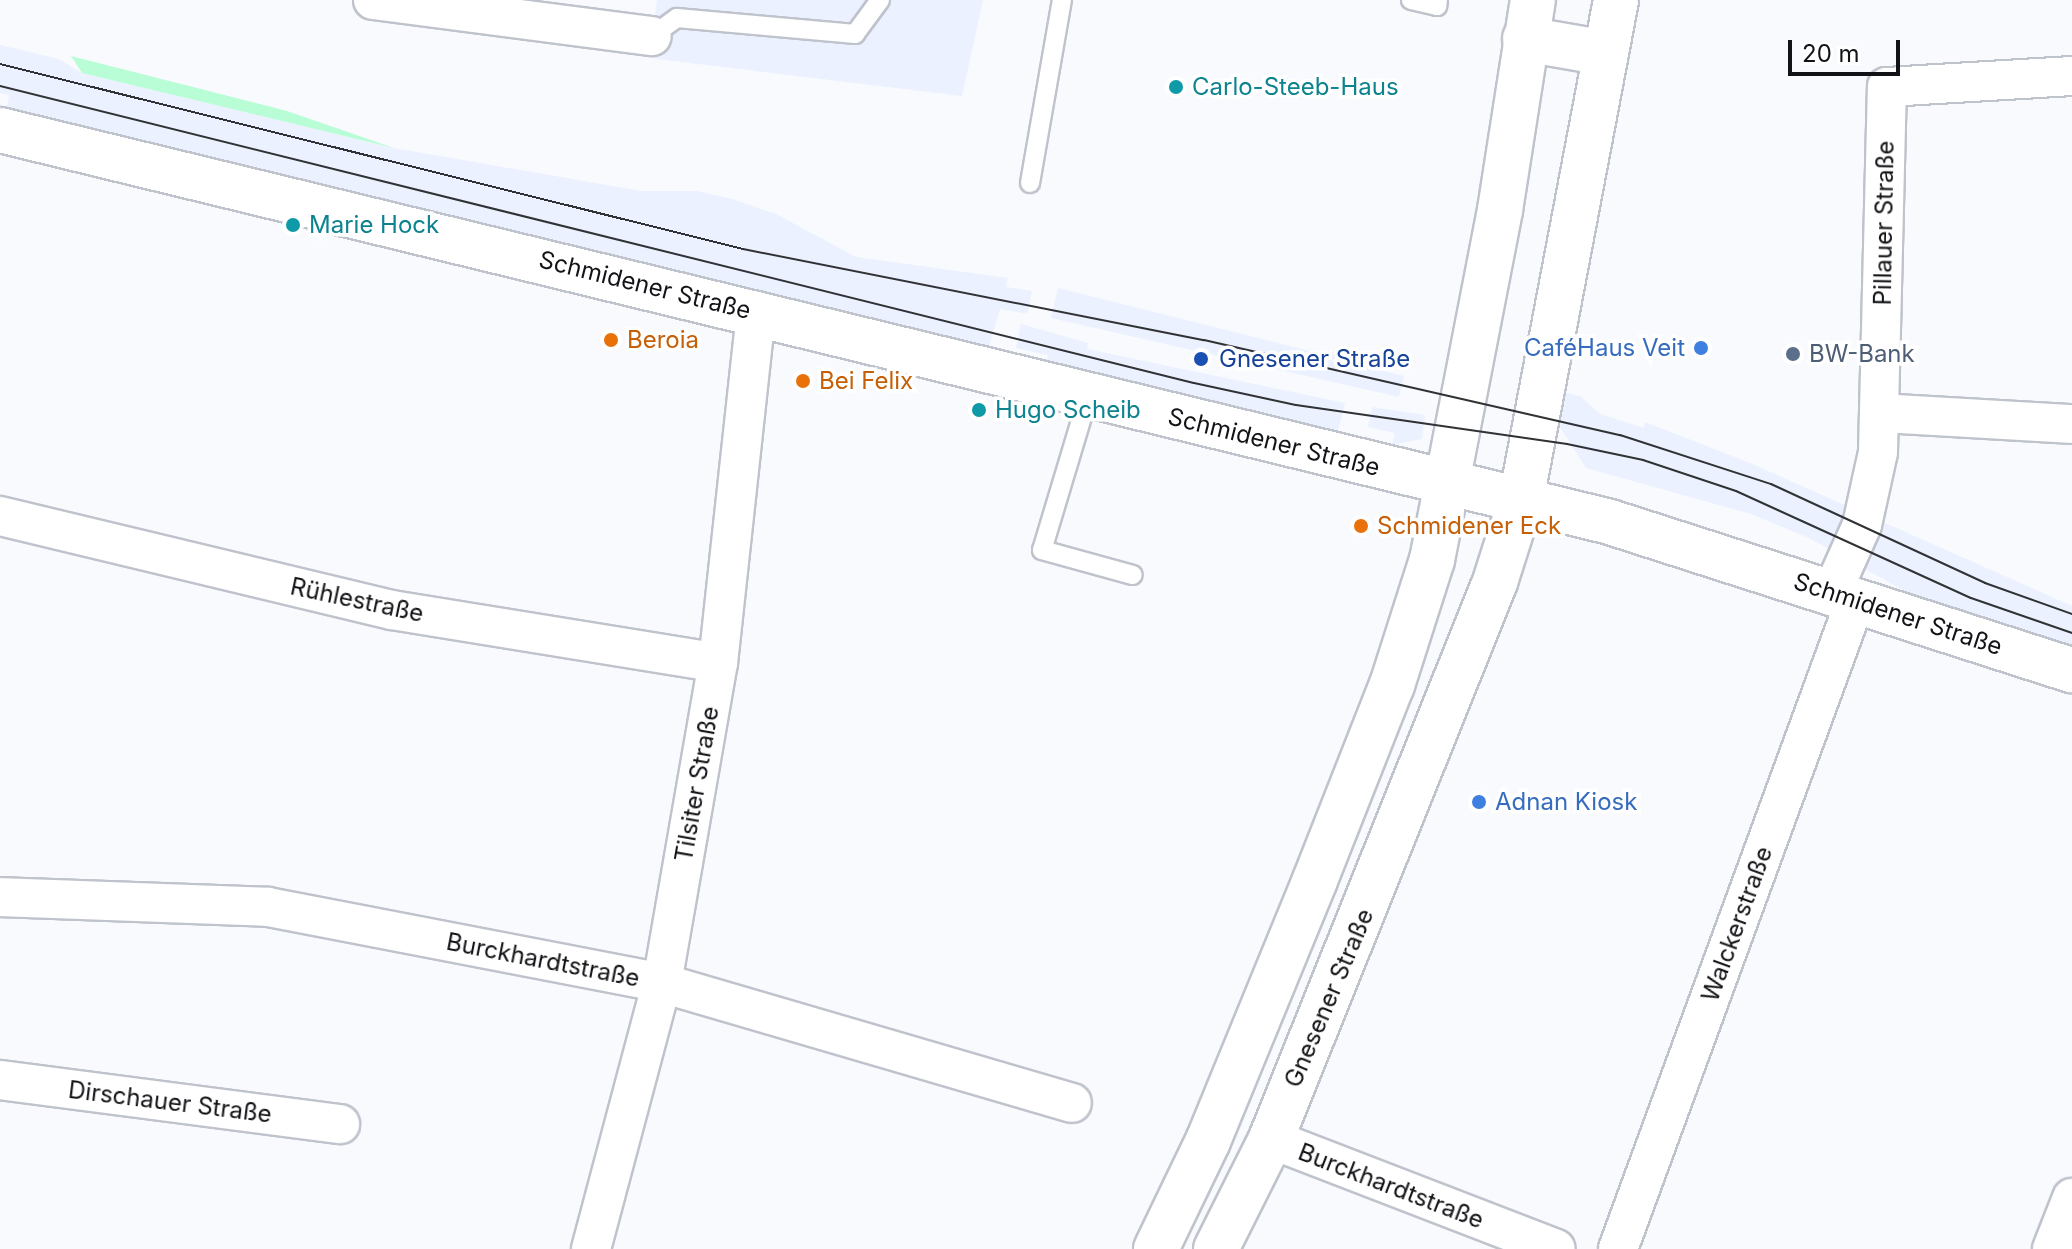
<!DOCTYPE html>
<html>
<head>
<meta charset="utf-8">
<style>
  body { margin:0 }
  #map { position:relative; width:2072px; height:1249px; overflow:hidden; background:#f8fafe; font-family:Inter,sans-serif }
  div>[style] { position:absolute }
  .built>* { inset:0; background:#ebf1fe }
  .green>* { inset:0; background:#b9fdd6 }
  .roads { filter:drop-shadow(2px 0 #bfc3cc) drop-shadow(-2px 0 #bfc3cc) drop-shadow(0 2px #bfc3cc) drop-shadow(0 -2px #bfc3cc) }
  .service>* { height:18px; margin:-9px; padding:0 9px; transform-origin:9px; border-radius:9px; background:#fff }
  .minor>* { height:38px; margin:-19px; padding:0 19px; transform-origin:19px; border-radius:19px; background:#fff }
  .secondary>* { height:44px; margin:-22px; padding:0 22px; transform-origin:22px; border-radius:22px; background:#fff }
  .tram>* { height:2px; margin:-1px; padding:0 1px; transform-origin:1px; border-radius:1px; background:#313235 }
  .dots>* { width:22px; height:22px; translate:-50% -50%; box-sizing:border-box; border:4px solid #fff; border-radius:50% }
  span { translate:-50% -50%; white-space:nowrap; text-align:center; line-height:1.15; -webkit-text-stroke:7px #fff; paint-order:stroke }
  .culture-label { font-size:24px; color:#0d838f }
  .left { translate:0 -50%; text-align:left }
  .street-label { font-size:24px; color:#121316 }
  .food-label { font-size:24px; color:#c56008 }
  .shop-label { font-size:24px; color:#366cbe }
  .right { translate:-100% -50%; text-align:right }
  .service-label { font-size:24px; color:#4e5e75 }
  .transit-label { font-size:24px; color:#164399 }
  .scale { position:absolute; left:1788px; top:40px; width:112px; height:36px; box-sizing:border-box; border:4px solid #121316; border-top:0; padding-left:10px; font-size:24px; line-height:28px; white-space:nowrap; color:#121316; -webkit-text-stroke:6px #fff; paint-order:stroke }
</style>
</head>
<body>
<div id="map">
  <div class="built">
    <div style="clip-path:polygon(657px 0,983px 0,962px 96px,649px 58px)"></div>
    <div style="clip-path:polygon(0 45px,59px 59px,82px 73px,394px 148px,641px 191px,697px 191px,732px 199px,776px 214px,856px 257px,1008px 278px,1006px 287px,1032px 291px,1027px 314px,1000px 309px,987px 353px,7px 108px,9px 95px,0 93px)"></div>
    <div style="clip-path:polygon(1058px 288px,1318px 353px,1383px 357px,1380px 370px,1404px 376px,1399px 397px,1051px 318px)"></div>
    <div style="clip-path:polygon(1021px 324px,1088px 343px,1087px 349px,1345px 403px,1337px 435px,1045px 368px,1048px 355px,1016px 348px)"></div>
    <div style="clip-path:polygon(1566px 393px,1580px 396px,1600px 414px,1644px 428px,1645px 422px,1750px 463px,2072px 606px,2072px 648px,1930px 605px,1809px 538px,1751px 514px,1586px 468px,1560px 427px)"></div>
    <div style="clip-path:polygon(1372px 407px,1425px 415px,1422px 439px,1392px 445px,1395px 433px,1368px 427px)"></div>
  </div>
  <div class="green">
    <div style="clip-path:polygon(71px 56px,287px 111px,394px 148px,82px 73px)"></div>
  </div>
  <div class="roads">
    <div class="service">
      <div style="left:1411px;top:0;width:27px;rotate:13deg"></div>
      <div style="left:1437px;top:6px;width:6px;rotate:-81deg"></div>
      <div style="left:652px;top:36px;width:31px;rotate:-36deg"></div>
      <div style="left:677px;top:18px;width:179px;rotate:5.1deg"></div>
      <div style="left:855px;top:34px;width:42px;rotate:-53.7deg"></div>
      <div style="left:1030px;top:183px;width:186px;rotate:-80.1deg"></div>
      <div style="left:1088px;top:397px;width:160px;rotate:106.7deg"></div>
      <div style="left:1042px;top:550px;width:94px;rotate:15.4deg"></div>
    </div>
    <div class="minor">
      <div style="left:373px;top:0;width:281px;rotate:7.4deg"></div>
      <div style="left:1880px;top:413px;width:192px;rotate:3.3deg"></div>
      <div style="left:0;top:516px;width:403px;rotate:13.5deg"></div>
      <div style="left:392px;top:610px;width:330px;rotate:9.2deg"></div>
      <div style="left:1833px;top:590px;width:71px;rotate:-66deg"></div>
      <div style="left:1862px;top:525px;width:75px;rotate:-77.6deg"></div>
      <div style="left:1878px;top:452px;width:365px;rotate:-88.6deg"></div>
      <div style="left:1887px;top:87px;width:185px;rotate:-3.4deg"></div>
      <div style="left:0;top:897px;width:268px;rotate:2.1deg"></div>
      <div style="left:268px;top:907px;width:401px;rotate:10.9deg"></div>
      <div style="left:662px;top:983px;width:427px;rotate:16.3deg"></div>
      <div style="left:0;top:1080px;width:343px;rotate:7.4deg"></div>
      <div style="left:1271px;top:1139px;width:305px;rotate:21.1deg"></div>
      <div style="left:591px;top:1249px;width:275px;rotate:-75.1deg"></div>
      <div style="left:662px;top:983px;width:325px;rotate:-80.1deg"></div>
      <div style="left:718px;top:663px;width:354px;rotate:-83.8deg"></div>
      <div style="left:1618px;top:1249px;width:692px;rotate:-69.89deg"></div>
      <div style="left:2052px;top:1249px;width:55px;rotate:-68.6deg"></div>
    </div>
    <div class="secondary">
      <div style="left:1525px;top:39px;width:82px;rotate:9.8deg"></div>
      <div style="left:0;top:130px;width:1657px;rotate:13.68deg"></div>
      <div style="left:1610px;top:522px;width:485px;rotate:17.8deg"></div>
      <div style="left:1156px;top:1249px;width:120px;rotate:-64.3deg"></div>
      <div style="left:1208px;top:1141px;width:282px;rotate:-67.7deg"></div>
      <div style="left:1315px;top:880px;width:210px;rotate:-68.5deg"></div>
      <div style="left:1392px;top:685px;width:131px;rotate:-72.3deg"></div>
      <div style="left:1432px;top:560px;width:357px;rotate:-79deg"></div>
      <div style="left:1500px;top:210px;width:213px;rotate:-81.1deg"></div>
      <div style="left:1216px;top:1249px;width:123px;rotate:-63.4deg"></div>
      <div style="left:1271px;top:1139px;width:600px;rotate:-68.09deg"></div>
      <div style="left:1495px;top:582px;width:86px;rotate:-72.4deg"></div>
      <div style="left:1521px;top:500px;width:509px;rotate:-79.24deg"></div>
    </div>
  </div>
  <div class="tram">
    <div style="left:0;top:64px;width:766px;rotate:13.98deg"></div>
    <div style="left:743px;top:249px;width:470px;rotate:11.2deg"></div>
    <div style="left:1204px;top:340px;width:427px;rotate:12.9deg"></div>
    <div style="left:1620px;top:435px;width:159px;rotate:18deg"></div>
    <div style="left:1771px;top:484px;width:236px;rotate:24.8deg"></div>
    <div style="left:1985px;top:583px;width:92px;rotate:19.6deg"></div>
    <div style="left:0;top:86px;width:1230px;rotate:13.97deg"></div>
    <div style="left:1194px;top:383px;width:104px;rotate:12.2deg"></div>
    <div style="left:1296px;top:405px;width:274px;rotate:8.2deg"></div>
    <div style="left:1567px;top:444px;width:78px;rotate:11.9deg"></div>
    <div style="left:1643px;top:460px;width:98px;rotate:18.4deg"></div>
    <div style="left:1736px;top:491px;width:258px;rotate:24.5deg"></div>
    <div style="left:1971px;top:598px;width:107px;rotate:19.1deg"></div>
  </div>
  <div class="dots">
    <div style="left:1176px;top:87px;background:#0f9aa8"></div>
    <div style="left:293px;top:225px;background:#0f9aa8"></div>
    <div style="left:611px;top:340px;background:#e8710a"></div>
    <div style="left:1701px;top:348px;background:#3f7fe0"></div>
    <div style="left:1793px;top:354px;background:#5c6f8a"></div>
    <div style="left:1201px;top:359px;background:#1a4fb4"></div>
    <div style="left:803px;top:381px;background:#e8710a"></div>
    <div style="left:979px;top:410px;background:#0f9aa8"></div>
    <div style="left:1361px;top:526px;background:#e8710a"></div>
    <div style="left:1479px;top:802px;background:#3f7fe0"></div>
  </div>
  <div class="culture-label">
    <span class="left" style="left:1192px;top:87px">Carlo-Steeb-Haus</span>
    <span class="left" style="left:309px;top:225px">Marie Hock</span>
    <span class="left" style="left:995px;top:410px">Hugo Scheib</span>
  </div>
  <div class="street-label">
    <span style="left:1884px;top:223px;rotate:-89deg">Pillauer Straße</span>
    <span style="left:645px;top:285px;rotate:14deg">Schmidener Straße</span>
    <span style="left:1274px;top:442px;rotate:14deg">Schmidener Straße</span>
    <span style="left:357px;top:600px;rotate:12deg">Rühlestraße</span>
    <span style="left:1898px;top:614px;rotate:18deg">Schmidener Straße</span>
    <span style="left:697px;top:784px;rotate:-80deg">Tilsiter Straße</span>
    <span style="left:1737px;top:924px;rotate:-70deg">Walckerstraße</span>
    <span style="left:543px;top:960px;rotate:11deg">Burckhardtstraße</span>
    <span style="left:1329px;top:998px;rotate:-67deg">Gnesener Straße</span>
    <span style="left:170px;top:1102px;rotate:7deg">Dirschauer Straße</span>
    <span style="left:1391px;top:1186px;rotate:21deg">Burckhardtstraße</span>
  </div>
  <div class="food-label">
    <span class="left" style="left:627px;top:340px">Beroia</span>
    <span class="left" style="left:819px;top:381px">Bei Felix</span>
    <span class="left" style="left:1377px;top:526px">Schmidener Eck</span>
  </div>
  <div class="shop-label">
    <span class="right" style="left:1685px;top:348px">CaféHaus Veit</span>
    <span class="left" style="left:1495px;top:802px">Adnan Kiosk</span>
  </div>
  <div class="service-label">
    <span class="left" style="left:1809px;top:354px">BW-Bank</span>
  </div>
  <div class="transit-label">
    <span class="left" style="left:1219px;top:359px">Gnesener Straße</span>
  </div>
  <div class="scale">20 m</div>
</div>
</body>
</html>
